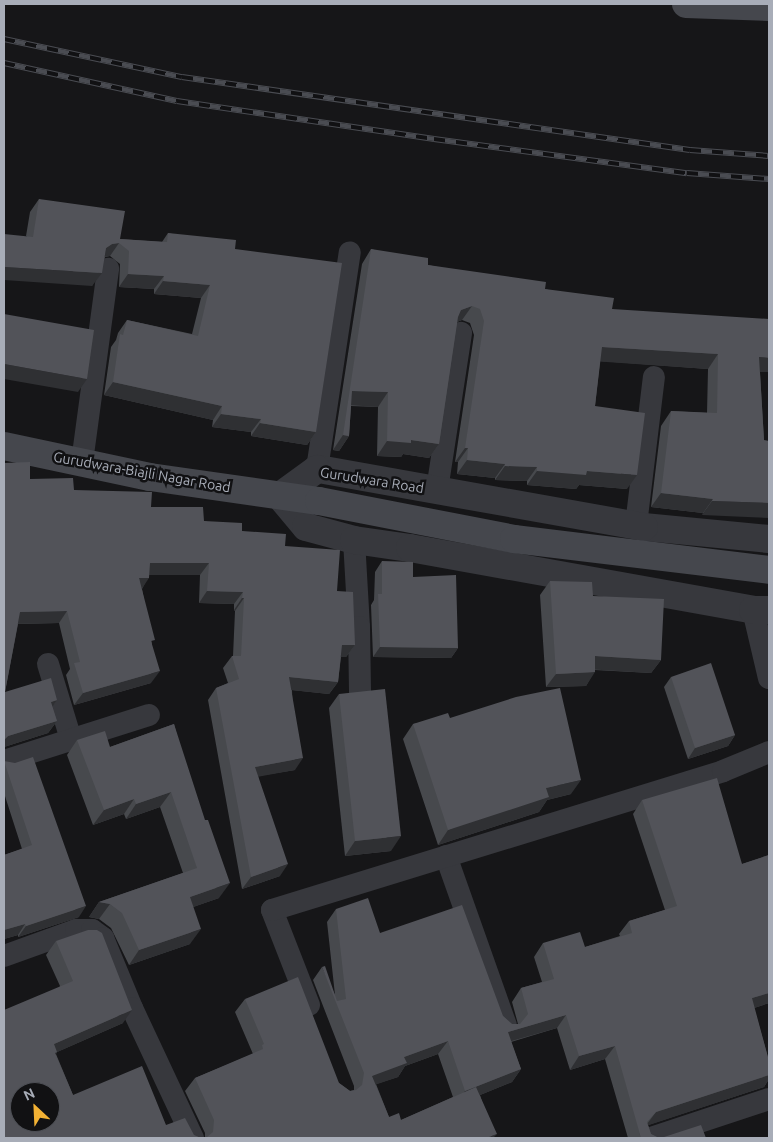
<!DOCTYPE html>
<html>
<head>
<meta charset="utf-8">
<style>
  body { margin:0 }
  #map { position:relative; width:773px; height:1142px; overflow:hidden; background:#161618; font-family:Ubuntu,sans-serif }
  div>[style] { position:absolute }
  .minor>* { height:22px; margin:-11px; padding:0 11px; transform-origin:11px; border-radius:11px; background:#37383d }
  .tertiary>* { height:28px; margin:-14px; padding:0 14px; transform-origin:14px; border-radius:14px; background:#37383d }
  .secondary>* { height:28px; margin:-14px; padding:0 14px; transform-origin:14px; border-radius:14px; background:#45474d }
  .rail>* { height:5.5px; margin-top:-2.75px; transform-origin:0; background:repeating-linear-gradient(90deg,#111113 0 11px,#4a4c52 0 22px); box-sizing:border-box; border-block:1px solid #4a4c52 }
  .wall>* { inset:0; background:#47494d }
  .shaded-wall>* { inset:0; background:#2f3033 }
  .building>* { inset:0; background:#525359 }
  span { translate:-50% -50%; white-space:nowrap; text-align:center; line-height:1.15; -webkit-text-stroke:5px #111113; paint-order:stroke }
  .street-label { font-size:14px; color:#a8adb8 }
  .frame { position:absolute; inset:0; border:5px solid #a8adb8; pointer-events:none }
  .north { position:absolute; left:10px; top:1082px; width:50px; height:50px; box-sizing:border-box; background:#111113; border:1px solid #4d4f55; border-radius:50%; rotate:335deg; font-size:14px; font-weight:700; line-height:20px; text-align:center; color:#a8adb8 }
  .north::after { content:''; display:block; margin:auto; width:18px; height:22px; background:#f2b134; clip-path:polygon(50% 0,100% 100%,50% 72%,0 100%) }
</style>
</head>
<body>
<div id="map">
  <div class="minor">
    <div style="left:82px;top:462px;width:195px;rotate:-82.3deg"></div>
    <div style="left:317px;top:469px;width:219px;rotate:-81.4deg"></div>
    <div style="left:437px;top:490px;width:159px;rotate:-81.3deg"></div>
    <div style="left:636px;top:525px;width:149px;rotate:-83.1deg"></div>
    <div style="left:354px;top:540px;width:87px;rotate:86.7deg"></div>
    <div style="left:359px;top:627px;width:66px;rotate:89.1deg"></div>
    <div style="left:753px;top:610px;width:70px;rotate:76.8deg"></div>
    <div style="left:48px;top:664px;width:78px;rotate:73deg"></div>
    <div style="left:4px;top:761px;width:152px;rotate:-17.6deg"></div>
    <div style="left:446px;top:856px;width:179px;rotate:70.5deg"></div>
    <div style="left:4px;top:956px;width:77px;rotate:-19.9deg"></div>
    <div style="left:76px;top:930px;width:16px"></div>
    <div style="left:92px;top:930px;width:14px;rotate:36deg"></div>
    <div style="left:103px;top:938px;width:76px;rotate:67.5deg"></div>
    <div style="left:132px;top:1008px;width:144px;rotate:64.9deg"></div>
    <div style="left:309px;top:1005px;width:102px;rotate:-111.3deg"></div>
    <div style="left:272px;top:910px;width:472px;rotate:-17.1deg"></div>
    <div style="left:723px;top:771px;width:50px;rotate:-22.4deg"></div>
    <div style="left:651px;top:1138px;width:124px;rotate:-18.3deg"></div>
  </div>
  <div class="tertiary">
    <div style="left:769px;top:539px;width:126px;rotate:-174.5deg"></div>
    <div style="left:644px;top:527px;width:332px;rotate:-169.9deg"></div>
    <div style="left:317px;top:469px;width:46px;rotate:143.9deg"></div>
    <div style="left:280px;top:496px;width:40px;rotate:50deg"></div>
    <div style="left:306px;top:527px;width:50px;rotate:15.2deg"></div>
    <div style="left:354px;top:540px;width:57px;rotate:8.1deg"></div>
    <div style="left:410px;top:548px;width:349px;rotate:10.2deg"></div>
    <div style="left:753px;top:610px;width:16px"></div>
  </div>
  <div class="secondary">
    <div style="left:686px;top:4px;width:83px;rotate:2.1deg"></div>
    <div style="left:4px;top:446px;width:149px;rotate:12deg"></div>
    <div style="left:150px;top:477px;width:171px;rotate:8.1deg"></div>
    <div style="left:319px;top:501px;width:199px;rotate:11deg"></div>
    <div style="left:514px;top:539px;width:257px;rotate:6.9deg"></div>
  </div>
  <div class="rail">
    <div style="left:4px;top:39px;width:182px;rotate:12.1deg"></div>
    <div style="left:182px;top:77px;width:513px;rotate:8.18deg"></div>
    <div style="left:690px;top:150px;width:79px;rotate:4.3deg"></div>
    <div style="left:4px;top:63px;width:177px;rotate:12.4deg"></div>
    <div style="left:177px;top:101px;width:260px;rotate:8.4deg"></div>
    <div style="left:434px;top:139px;width:255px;rotate:7.7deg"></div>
    <div style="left:687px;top:173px;width:82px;rotate:4.2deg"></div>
  </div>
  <div class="wall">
    <div style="clip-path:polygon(39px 199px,120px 239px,162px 242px,168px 233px,235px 249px,316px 432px,307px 445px,251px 436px,251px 432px,212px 427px,213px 420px,104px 395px,111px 347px,116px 340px,118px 333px,127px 320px,192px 334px,201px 298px,154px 294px,154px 289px,119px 287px,120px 264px,110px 256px,105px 257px,92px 286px,26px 236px,30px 212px)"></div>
    <div style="clip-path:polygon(371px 249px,428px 265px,545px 289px,612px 309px,760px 372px,764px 440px,702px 515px,703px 513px,651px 507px,661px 426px,671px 411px,707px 413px,708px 369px,600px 361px,595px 406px,627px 489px,579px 485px,576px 489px,527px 485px,527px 481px,495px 480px,495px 478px,457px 474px,458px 462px,455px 462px,474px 335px,470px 323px,462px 320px,457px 322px,439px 444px,429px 458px,403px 454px,401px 457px,377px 456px,378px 407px,351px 406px,349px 436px,339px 451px,333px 450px,362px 264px)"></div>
    <div style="clip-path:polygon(4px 463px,30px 479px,74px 490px,151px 507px,242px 531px,285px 546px,337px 591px,355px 645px,346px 657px,341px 657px,338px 682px,329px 694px,292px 690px,295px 770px,258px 776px,280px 876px,242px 889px,208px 700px,216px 688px,228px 683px,223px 668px,232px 656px,233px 656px,235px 611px,234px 610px,234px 604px,199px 603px,200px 575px,149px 575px,142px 589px,152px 644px,151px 683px,74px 705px,66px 675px,70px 669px,59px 623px,18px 624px,5px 692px,57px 700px,52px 707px,57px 721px,48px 733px,4px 747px)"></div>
    <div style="clip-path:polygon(382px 561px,413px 577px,458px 648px,451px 658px,373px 657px,371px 605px,374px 600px,375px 572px)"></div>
    <div style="clip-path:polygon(550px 581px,593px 596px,661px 660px,651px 673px,595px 670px,586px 686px,546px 687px,540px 595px)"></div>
    <div style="clip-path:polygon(671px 677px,735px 735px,728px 746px,688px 759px,664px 687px)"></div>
    <div style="clip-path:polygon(339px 694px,391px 851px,345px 856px,329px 708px)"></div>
    <div style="clip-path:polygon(450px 718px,571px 794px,547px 800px,539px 812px,438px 845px,403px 739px,413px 724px)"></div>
    <div style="clip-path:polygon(174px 724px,219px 898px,193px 907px,190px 944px,129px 965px,111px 928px,99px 919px,89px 917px,99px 902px,183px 873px,160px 807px,126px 819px,124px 814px,93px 825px,67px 755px,77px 740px,110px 747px)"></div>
    <div style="clip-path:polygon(4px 761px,79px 917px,18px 937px,18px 935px,4px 939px,4px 855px,22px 849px,4px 793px)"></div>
    <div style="clip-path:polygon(evenodd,642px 800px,742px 864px,769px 855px,769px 1003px,754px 1008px,769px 1061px,769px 1079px,764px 1087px,648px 1125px,651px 1134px,657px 1137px,706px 1138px,628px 1138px,605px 1059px,570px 1070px,557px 1028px,511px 1042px,521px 1069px,512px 1082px,480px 1095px,493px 1138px,4px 1138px,60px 986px,46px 955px,56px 941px,123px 1023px,57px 1052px,56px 1054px,73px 1095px,166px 1125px,201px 1138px,205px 1137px,205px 1133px,185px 1091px,195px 1078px,253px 1054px,235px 1012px,245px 999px,339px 1083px,350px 1091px,354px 1090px,354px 1086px,313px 980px,322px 967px,335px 995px,327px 922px,336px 909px,380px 933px,503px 1016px,512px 1024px,518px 1024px,512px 1002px,521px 988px,542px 982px,534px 957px,543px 943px,585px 947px,620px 936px,619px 934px,629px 921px,665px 910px,633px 814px,642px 800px,438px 1054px,453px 1097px,401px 1120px,389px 1117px,376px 1084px,398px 1077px,405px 1066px,438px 1054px)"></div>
  </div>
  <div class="shaded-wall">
    <div style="clip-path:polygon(119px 243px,110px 256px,103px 257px,106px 248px,112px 244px)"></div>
    <div style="clip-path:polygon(4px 267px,102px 273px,92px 286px,4px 280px)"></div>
    <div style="clip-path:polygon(128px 274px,164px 276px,154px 289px,119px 287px)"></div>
    <div style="clip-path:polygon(163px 281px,210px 285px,201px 298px,154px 294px)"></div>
    <div style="clip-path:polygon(472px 306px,462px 320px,451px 324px,461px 310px)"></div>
    <div style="clip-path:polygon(602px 347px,718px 354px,708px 369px,592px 361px)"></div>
    <div style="clip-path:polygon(759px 357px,769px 358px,769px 372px,749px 372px)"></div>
    <div style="clip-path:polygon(4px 364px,87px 379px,78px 392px,4px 379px)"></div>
    <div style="clip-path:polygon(113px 382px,222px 406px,213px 420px,104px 395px)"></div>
    <div style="clip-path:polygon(352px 391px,388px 392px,378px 407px,348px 405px)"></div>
    <div style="clip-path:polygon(221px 414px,261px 419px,251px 432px,212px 427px)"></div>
    <div style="clip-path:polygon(260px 423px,316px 432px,307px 445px,251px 436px)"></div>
    <div style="clip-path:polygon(343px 435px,349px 436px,339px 451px,333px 450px)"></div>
    <div style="clip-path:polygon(411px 440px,439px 444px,429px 458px,403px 454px,401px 457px,377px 456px,387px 441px)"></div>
    <div style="clip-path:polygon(465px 448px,468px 448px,458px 462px,455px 462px)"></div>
    <div style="clip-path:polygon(467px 460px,505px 464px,495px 478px,457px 474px)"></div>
    <div style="clip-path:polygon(505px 466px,537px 467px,527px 481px,495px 480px)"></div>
    <div style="clip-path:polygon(537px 471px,587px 471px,637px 475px,627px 489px,579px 485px,576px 489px,527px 485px)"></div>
    <div style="clip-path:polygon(661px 493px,713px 499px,703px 513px,651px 507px)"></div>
    <div style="clip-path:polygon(712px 501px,769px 503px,769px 518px,702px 515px)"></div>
    <div style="clip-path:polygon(150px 563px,209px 563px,200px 575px,141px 575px)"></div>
    <div style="clip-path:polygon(139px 578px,149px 578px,141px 590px)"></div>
    <div style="clip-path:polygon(207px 591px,243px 592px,234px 604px,199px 603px)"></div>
    <div style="clip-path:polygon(242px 598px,244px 598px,235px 611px,234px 610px)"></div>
    <div style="clip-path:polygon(67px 611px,59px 623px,12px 624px,20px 612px)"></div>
    <div style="clip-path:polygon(342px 645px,355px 645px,346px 657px,334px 657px)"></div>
    <div style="clip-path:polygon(380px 647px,458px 648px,451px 658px,373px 657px)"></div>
    <div style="clip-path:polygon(595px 656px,661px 660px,651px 673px,585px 669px)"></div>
    <div style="clip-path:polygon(160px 671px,151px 683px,74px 705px,83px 693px)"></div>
    <div style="clip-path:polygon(595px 672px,586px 686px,546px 687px,556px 674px)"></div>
    <div style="clip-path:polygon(289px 677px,338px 682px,329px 694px,281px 689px)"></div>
    <div style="clip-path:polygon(57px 700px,49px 712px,51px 702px)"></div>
    <div style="clip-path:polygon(57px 721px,48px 733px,4px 747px,4px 740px,8px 736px)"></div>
    <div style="clip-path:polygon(735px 735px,728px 746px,688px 759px,695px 748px)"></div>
    <div style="clip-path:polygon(303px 758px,295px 770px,246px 779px,255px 767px)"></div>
    <div style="clip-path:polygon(581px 780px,571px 794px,547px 800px,539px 812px,438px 845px,448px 830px,546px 788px)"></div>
    <div style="clip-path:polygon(171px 792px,160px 807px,126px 819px,136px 804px)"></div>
    <div style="clip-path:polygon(134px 799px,124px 814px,93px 825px,104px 810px)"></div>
    <div style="clip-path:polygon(401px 836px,391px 851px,345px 856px,355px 841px)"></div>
    <div style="clip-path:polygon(288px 864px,280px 876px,242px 889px,251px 877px)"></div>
    <div style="clip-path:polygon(230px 883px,219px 898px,179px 912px,190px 897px)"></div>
    <div style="clip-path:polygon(99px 902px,110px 904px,99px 919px,89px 917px)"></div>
    <div style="clip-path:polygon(86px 906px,79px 917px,18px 937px,26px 926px)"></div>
    <div style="clip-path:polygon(25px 924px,18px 935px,4px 939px,4px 930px)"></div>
    <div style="clip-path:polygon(201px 929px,190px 944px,129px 965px,139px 950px)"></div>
    <div style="clip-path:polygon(769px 993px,769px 1003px,742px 1012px,752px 998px)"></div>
    <div style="clip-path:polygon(132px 1010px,123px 1023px,55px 1053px,57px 1052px,48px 1066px,54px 1044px)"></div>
    <div style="clip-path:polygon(566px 1015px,557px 1028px,498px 1045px,508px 1032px)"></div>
    <div style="clip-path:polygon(448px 1041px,438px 1054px,405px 1066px,398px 1077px,363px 1089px,372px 1076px,404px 1057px)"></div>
    <div style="clip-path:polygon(615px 1046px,605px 1059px,570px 1070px,579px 1056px)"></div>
    <div style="clip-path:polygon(521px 1069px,512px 1082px,456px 1105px,465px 1091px)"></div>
    <div style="clip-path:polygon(769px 1075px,769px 1079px,764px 1087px,646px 1126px,638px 1136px,656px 1112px)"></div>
    <div style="clip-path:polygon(497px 1134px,493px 1138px,486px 1138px)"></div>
  </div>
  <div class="building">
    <div style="clip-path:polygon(39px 199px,125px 211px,120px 239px,167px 242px,168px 233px,236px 240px,235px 249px,342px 263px,316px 432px,260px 423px,261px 419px,221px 414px,222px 406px,113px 382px,120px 334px,123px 335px,127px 320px,198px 336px,210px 285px,163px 281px,164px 276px,128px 274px,129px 251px,119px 243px,112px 244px,106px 248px,102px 273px,4px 267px,4px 234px,33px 237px)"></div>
    <div style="clip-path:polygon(371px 249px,428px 258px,428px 265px,546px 282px,545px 289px,614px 298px,612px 309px,769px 319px,769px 358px,759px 357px,764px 440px,769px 441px,769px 503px,712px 501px,713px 499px,661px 493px,671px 411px,717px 413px,718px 354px,602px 347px,595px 406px,645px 413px,637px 475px,587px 471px,586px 475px,537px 471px,537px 467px,505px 466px,505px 464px,467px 460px,468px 448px,465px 448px,484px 321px,480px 309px,472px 306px,461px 310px,458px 317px,439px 444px,411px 440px,411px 443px,387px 441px,388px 392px,352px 391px,349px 436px,343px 435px)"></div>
    <div style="clip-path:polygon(4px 314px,94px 330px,87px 379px,4px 364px)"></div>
    <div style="clip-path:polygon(30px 462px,30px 479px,73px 478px,74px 490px,152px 492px,151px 507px,203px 507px,204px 521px,242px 523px,242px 531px,286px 534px,285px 546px,340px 550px,337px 591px,353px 592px,355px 645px,342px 645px,338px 682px,289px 677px,303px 758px,255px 767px,288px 864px,251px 877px,216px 688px,239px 679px,232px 656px,241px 656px,244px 598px,242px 598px,243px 592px,207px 591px,209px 563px,150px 563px,149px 578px,139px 578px,155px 640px,151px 641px,160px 671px,83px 693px,74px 663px,80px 662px,67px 611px,20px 612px,5px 692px,51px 678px,57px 700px,51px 702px,57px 721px,8px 736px,4px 740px,4px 463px)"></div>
    <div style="clip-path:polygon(382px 561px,413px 562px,413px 577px,456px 575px,458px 648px,380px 647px,378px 594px,382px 594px)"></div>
    <div style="clip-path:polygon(550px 581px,592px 582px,593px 596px,664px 599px,661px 660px,595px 656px,595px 672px,556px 674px)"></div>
    <div style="clip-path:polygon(711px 663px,735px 735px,695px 748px,671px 677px)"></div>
    <div style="clip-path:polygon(560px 688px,581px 780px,546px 788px,549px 797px,448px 830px,413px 724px,448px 713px,450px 718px,516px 697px)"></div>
    <div style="clip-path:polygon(385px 689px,401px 836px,355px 841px,339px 694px)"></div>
    <div style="clip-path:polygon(174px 724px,205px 820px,208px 820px,230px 883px,190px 897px,201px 929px,139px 950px,122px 913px,110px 904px,99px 902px,197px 868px,171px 792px,136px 804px,134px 799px,104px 810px,77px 740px,105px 731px,110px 747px)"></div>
    <div style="clip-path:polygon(33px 757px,86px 906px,26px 926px,25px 924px,4px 930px,4px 855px,32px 845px,4px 761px,15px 763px)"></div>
    <div style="clip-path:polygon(evenodd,717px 778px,742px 864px,769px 855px,769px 993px,752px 998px,769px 1061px,769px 1075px,656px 1112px,647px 1122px,651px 1134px,657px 1137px,664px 1137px,701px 1125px,706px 1138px,641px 1138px,615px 1046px,579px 1056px,566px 1015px,508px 1032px,521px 1069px,465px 1091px,448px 1041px,404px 1057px,407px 1063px,372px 1076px,389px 1117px,399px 1113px,401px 1120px,476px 1087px,497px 1134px,486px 1138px,4px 1138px,4px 1010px,73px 981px,56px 941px,88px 930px,97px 930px,102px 933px,132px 1010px,54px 1044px,57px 1052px,55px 1053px,73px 1095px,142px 1066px,166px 1125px,185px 1118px,194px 1135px,201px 1138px,207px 1137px,213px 1132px,214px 1120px,195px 1078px,263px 1049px,262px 1045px,264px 1044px,245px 999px,298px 977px,339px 1083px,350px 1091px,356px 1090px,362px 1085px,364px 1073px,322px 967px,325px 966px,337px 1001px,346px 999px,336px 909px,368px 898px,380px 933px,462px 905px,503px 1016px,512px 1024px,520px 1024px,528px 1014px,521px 988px,554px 979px,543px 943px,580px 932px,585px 947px,632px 933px,629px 921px,677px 906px,642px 800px,717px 778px,20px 1092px,50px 1092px,50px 1122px,20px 1122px,20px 1092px)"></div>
  </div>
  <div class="street-label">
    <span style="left:142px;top:472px;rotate:10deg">Gurudwara-Biajli Nagar Road</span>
    <span style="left:372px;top:480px;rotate:9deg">Gurudwara Road</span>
  </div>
  <div class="frame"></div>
  <div class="north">N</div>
</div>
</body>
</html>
